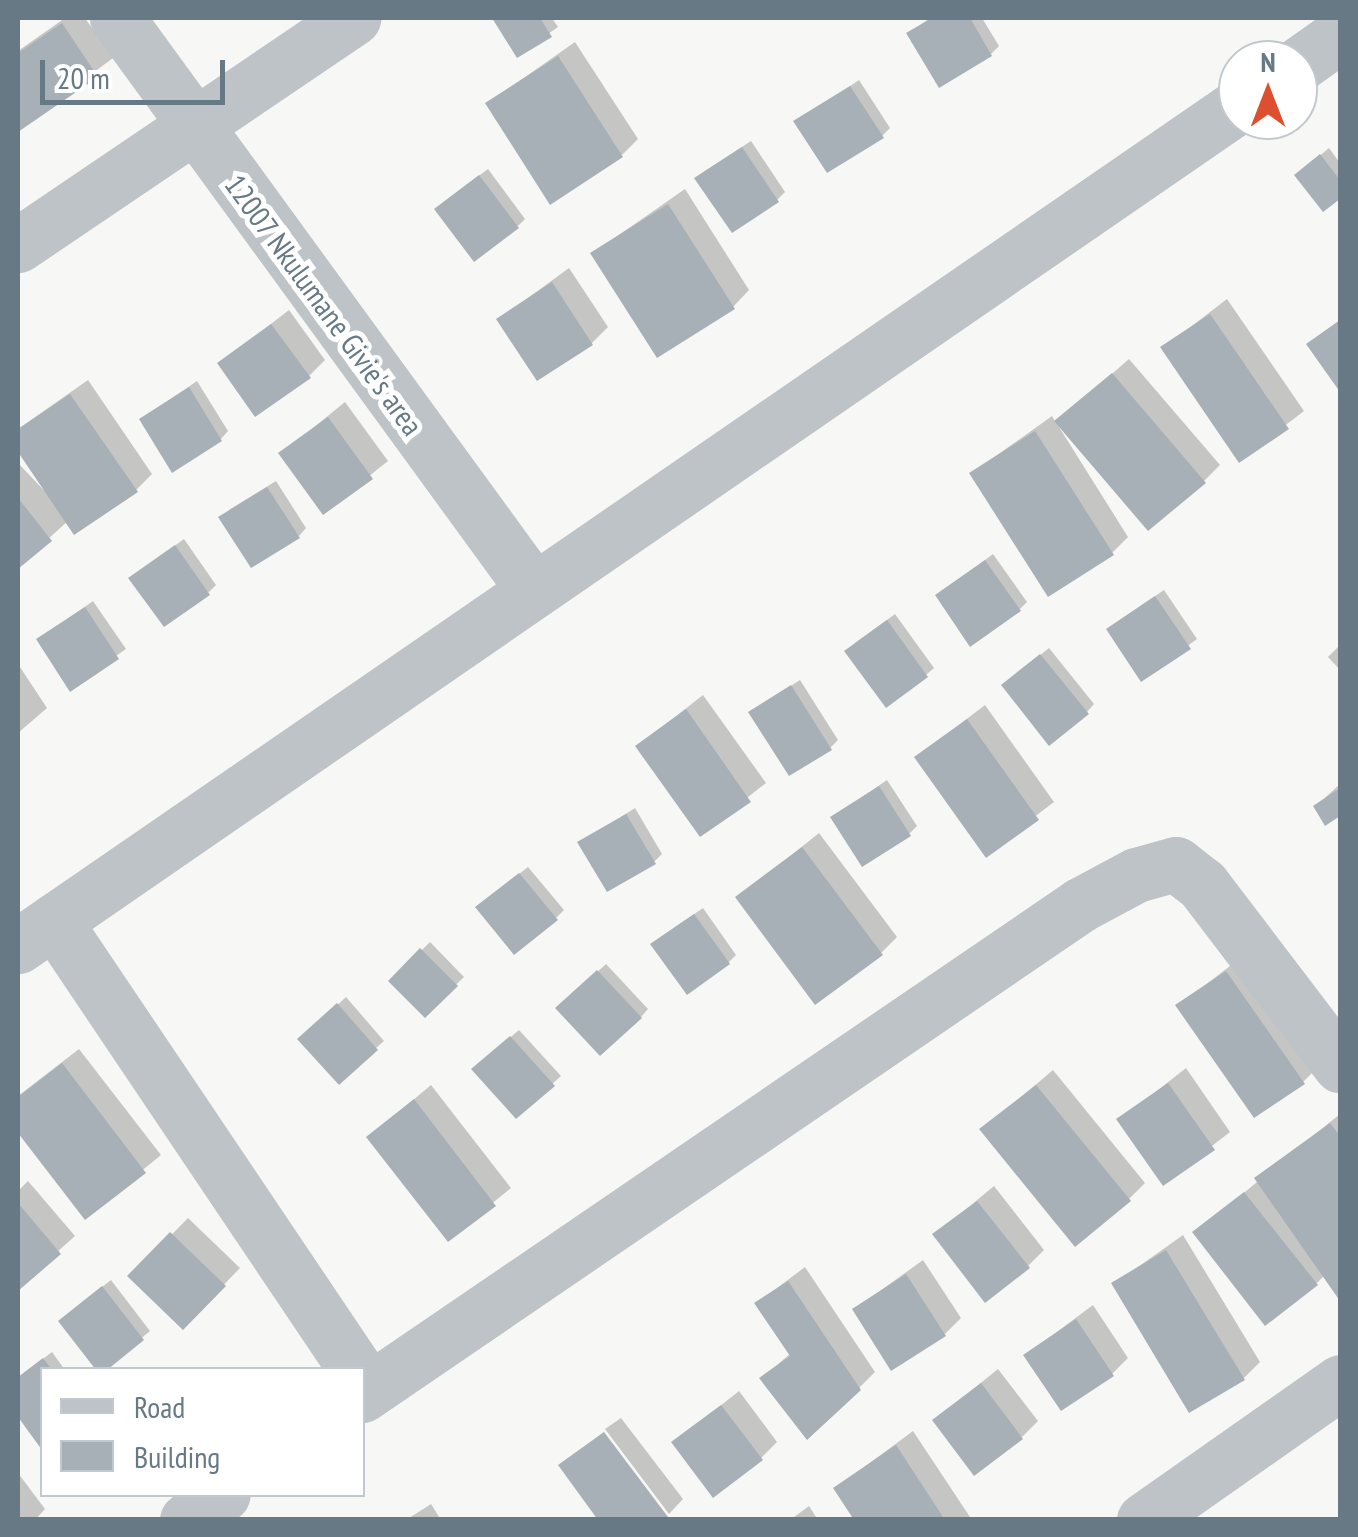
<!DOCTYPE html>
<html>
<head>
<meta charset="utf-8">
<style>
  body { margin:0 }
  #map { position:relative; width:1358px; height:1537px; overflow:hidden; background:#f7f7f5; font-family:"PT Sans Narrow",sans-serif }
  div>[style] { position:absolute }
  .shadow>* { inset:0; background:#0003 }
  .building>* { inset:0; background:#a7b0b6 }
  .minor>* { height:55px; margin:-27.5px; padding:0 27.5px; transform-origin:27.5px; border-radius:27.5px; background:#bec3c7 }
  span { translate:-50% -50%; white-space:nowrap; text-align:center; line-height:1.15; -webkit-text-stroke:10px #fff; paint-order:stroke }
  .street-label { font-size:30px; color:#677985 }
  .frame { position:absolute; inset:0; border:20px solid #677985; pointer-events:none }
  .legend { position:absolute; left:40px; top:1367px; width:325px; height:130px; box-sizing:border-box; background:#fff; border:2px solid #c2c9ce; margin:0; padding:12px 18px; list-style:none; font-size:30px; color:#677985 }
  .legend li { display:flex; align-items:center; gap:20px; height:50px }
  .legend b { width:50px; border:2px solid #c2c9ce }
  .north { position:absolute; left:1218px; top:40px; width:100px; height:100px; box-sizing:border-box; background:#fff; border:2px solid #c2c9ce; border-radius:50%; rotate:0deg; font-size:28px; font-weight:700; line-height:40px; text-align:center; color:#677985 }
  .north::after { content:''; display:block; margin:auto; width:35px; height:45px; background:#dd502f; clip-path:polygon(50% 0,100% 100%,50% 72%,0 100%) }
  .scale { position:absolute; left:40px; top:60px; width:185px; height:45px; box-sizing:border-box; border:5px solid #677985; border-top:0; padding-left:12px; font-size:30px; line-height:35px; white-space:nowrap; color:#677985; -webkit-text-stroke:8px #fff; paint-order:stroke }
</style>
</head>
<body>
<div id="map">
  <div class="shadow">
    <div style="clip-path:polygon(65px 18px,85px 18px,113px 58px,18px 129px,18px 51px)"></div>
    <div style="clip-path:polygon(495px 18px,552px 18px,558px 27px,518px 55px)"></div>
    <div style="clip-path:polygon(930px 18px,982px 18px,999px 46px,991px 54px,909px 33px)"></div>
    <div style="clip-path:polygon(575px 42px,638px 139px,622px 155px,488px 103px)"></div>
    <div style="clip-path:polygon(859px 80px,890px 128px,882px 136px,797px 122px)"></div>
    <div style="clip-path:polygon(751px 141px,785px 192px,777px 200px,705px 171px)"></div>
    <div style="clip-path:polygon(1329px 148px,1340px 163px,1340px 196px,1324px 208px,1305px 168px)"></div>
    <div style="clip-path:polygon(488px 169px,525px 219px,518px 226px,445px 201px)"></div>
    <div style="clip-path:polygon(685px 189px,749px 290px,733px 307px,593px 253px)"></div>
    <div style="clip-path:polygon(569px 268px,608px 327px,592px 343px,499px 319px)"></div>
    <div style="clip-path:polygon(1227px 299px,1304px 411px,1240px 460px,1163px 348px)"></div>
    <div style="clip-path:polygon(289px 310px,325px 360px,309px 376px,220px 363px)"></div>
    <div style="clip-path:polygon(1129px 359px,1220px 465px,1204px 481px,1059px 427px,1128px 537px,1112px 553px,972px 473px,1052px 416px,1056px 423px)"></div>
    <div style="clip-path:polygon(88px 380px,152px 474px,136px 490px,68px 521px,18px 566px,18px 463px,57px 504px,18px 447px,18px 429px)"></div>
    <div style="clip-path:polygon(197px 381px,228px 431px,221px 439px,142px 419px)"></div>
    <div style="clip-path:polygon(345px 402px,388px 461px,324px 512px,281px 454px)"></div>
    <div style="clip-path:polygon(276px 481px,306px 528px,299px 536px,229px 510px)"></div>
    <div style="clip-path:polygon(184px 539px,216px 585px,208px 593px,131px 578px)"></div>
    <div style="clip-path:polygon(993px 554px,1027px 602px,1020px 609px,938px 595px)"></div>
    <div style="clip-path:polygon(1164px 590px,1197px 639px,1142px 679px,1117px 622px)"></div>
    <div style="clip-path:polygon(93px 601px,126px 649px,71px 688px,39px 639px)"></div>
    <div style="clip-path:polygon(895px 614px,934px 668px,926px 675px,855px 643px)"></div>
    <div style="clip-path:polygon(1340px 645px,1340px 670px,1328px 657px)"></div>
    <div style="clip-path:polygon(1049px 648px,1094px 704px,1087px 712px,1012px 678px)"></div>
    <div style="clip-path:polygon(18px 664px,47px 708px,18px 733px)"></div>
    <div style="clip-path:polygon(800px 680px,838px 740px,830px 748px,751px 712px)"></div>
    <div style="clip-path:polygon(703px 695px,766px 783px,701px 834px,638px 746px)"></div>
    <div style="clip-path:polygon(985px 705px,1054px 802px,986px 854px,917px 757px)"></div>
    <div style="clip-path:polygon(887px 780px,917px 826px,909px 834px,833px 817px)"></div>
    <div style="clip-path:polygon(1340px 784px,1340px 813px,1326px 823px,1316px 806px)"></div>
    <div style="clip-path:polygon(635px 808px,662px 854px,654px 862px,580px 843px)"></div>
    <div style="clip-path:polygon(819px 833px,897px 937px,881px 953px,738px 898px)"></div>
    <div style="clip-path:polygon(528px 867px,564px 910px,556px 918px,486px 900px)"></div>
    <div style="clip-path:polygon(703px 908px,736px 955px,728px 963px,661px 937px)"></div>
    <div style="clip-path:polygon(430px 942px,464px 977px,425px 1015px,391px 981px)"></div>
    <div style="clip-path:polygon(1243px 956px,1319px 1066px,1303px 1082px,1178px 1006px)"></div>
    <div style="clip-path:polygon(606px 964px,648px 1009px,641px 1017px,558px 1008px)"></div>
    <div style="clip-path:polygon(346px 997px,384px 1041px,376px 1048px,301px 1039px)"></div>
    <div style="clip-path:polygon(519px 1030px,561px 1076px,517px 1116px,482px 1062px)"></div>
    <div style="clip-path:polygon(79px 1049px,161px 1155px,85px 1217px,18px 1128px,18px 1096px)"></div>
    <div style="clip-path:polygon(1186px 1068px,1230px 1132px,1164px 1183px,1120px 1120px)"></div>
    <div style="clip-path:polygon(1053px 1070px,1145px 1183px,1129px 1199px,982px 1130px)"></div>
    <div style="clip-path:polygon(431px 1085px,511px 1188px,449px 1239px,369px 1137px)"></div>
    <div style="clip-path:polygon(1340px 1114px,1340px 1296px,1325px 1275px,1317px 1283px,1196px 1232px)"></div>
    <div style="clip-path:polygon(28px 1181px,75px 1236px,18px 1287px,18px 1191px)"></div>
    <div style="clip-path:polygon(994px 1186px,1044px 1250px,1028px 1266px,935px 1235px)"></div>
    <div style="clip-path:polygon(188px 1218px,240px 1268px,183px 1327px,131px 1276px)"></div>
    <div style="clip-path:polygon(1183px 1235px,1260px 1362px,1244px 1378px,1114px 1284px)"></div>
    <div style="clip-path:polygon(923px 1260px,961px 1318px,945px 1334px,855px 1309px)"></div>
    <div style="clip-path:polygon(805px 1267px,875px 1372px,859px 1388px,762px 1378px,791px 1353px,757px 1303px)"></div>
    <div style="clip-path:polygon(111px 1280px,150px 1331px,103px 1370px,69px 1313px)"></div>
    <div style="clip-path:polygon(1093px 1305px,1128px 1358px,1112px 1374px,1026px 1355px)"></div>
    <div style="clip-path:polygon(52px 1352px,65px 1370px,42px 1370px,41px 1444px,18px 1412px,18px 1378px)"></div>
    <div style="clip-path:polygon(998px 1369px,1038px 1421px,1022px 1437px,935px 1420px)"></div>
    <div style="clip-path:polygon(739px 1391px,777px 1442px,761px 1458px,675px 1442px)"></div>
    <div style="clip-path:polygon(621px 1418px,683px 1499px,669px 1514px,605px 1429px)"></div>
    <div style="clip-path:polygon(913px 1431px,972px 1520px,857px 1520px,836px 1488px)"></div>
    <div style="clip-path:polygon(18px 1473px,45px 1509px,35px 1520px,18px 1520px)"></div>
    <div style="clip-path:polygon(431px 1504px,441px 1520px,406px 1520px)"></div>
    <div style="clip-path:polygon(809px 1506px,818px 1520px,790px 1520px)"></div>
  </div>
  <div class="building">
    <div style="clip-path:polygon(492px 18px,540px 18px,552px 37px,517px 58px)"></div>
    <div style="clip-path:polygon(932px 18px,970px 18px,992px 56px,939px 88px,906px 33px)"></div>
    <div style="clip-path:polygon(62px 23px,98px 77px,18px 132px,18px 53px)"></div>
    <div style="clip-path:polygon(558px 56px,623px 157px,550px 205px,485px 103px)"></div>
    <div style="clip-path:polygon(850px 86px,884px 138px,827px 173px,793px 121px)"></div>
    <div style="clip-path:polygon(742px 147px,779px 202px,732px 233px,694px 178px)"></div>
    <div style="clip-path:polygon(1320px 154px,1340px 180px,1340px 199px,1323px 212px,1294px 175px)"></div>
    <div style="clip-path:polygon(479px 175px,519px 228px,474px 262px,434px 209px)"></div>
    <div style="clip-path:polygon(668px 204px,735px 309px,657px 358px,590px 253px)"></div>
    <div style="clip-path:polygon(552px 282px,593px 345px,537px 381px,496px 319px)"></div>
    <div style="clip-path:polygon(1210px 314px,1289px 429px,1239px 463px,1160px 347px)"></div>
    <div style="clip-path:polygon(1340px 320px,1340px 392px,1306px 344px)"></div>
    <div style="clip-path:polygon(271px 324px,311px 378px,255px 417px,217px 363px)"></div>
    <div style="clip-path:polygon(1112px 373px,1206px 483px,1148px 531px,1054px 421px)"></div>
    <div style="clip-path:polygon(189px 387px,222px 441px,172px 473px,139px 419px)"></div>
    <div style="clip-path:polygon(70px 394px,138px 492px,74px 535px,18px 452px,18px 429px)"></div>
    <div style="clip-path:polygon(328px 417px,373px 479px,323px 515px,278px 453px)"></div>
    <div style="clip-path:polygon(1035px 431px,1114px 555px,1048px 597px,969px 473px)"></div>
    <div style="clip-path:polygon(267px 487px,300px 538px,251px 568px,218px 517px)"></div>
    <div style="clip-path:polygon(18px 498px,52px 541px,18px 569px)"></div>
    <div style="clip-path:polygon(175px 545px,210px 595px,164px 627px,128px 578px)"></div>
    <div style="clip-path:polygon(985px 560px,1021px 611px,970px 647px,935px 595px)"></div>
    <div style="clip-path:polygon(1155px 596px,1191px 649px,1141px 682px,1106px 629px)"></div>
    <div style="clip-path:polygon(85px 607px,119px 659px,70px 692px,36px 639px)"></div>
    <div style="clip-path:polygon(887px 620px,928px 677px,886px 708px,844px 651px)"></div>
    <div style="clip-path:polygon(1040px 654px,1089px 714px,1049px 746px,1001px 685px)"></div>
    <div style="clip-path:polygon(791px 685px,832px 750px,789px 776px,748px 712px)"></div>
    <div style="clip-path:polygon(686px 709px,751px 802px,700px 837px,635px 746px)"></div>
    <div style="clip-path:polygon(967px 719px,1039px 820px,986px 858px,914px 757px)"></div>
    <div style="clip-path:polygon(879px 786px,911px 836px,862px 867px,830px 817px)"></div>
    <div style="clip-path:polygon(1340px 788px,1340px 816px,1325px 826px,1313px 806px)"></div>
    <div style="clip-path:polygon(626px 814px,656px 864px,607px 892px,577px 842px)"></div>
    <div style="clip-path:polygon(802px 847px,883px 955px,815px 1005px,735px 897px)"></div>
    <div style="clip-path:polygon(519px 873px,558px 920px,514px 955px,475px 907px)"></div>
    <div style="clip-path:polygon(694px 914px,730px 964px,687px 995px,650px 944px)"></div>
    <div style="clip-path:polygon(420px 948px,458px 986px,425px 1018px,388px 981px)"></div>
    <div style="clip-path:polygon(597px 970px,642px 1018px,600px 1056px,555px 1008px)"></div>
    <div style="clip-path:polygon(1226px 971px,1305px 1084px,1254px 1118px,1175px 1005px)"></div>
    <div style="clip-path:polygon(337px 1003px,378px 1050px,339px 1085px,297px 1039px)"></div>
    <div style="clip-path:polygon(510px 1036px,555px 1086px,516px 1119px,471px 1069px)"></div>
    <div style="clip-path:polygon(62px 1063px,146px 1173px,85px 1220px,18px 1133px,18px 1097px)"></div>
    <div style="clip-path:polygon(1168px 1083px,1215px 1150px,1163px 1186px,1116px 1119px)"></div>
    <div style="clip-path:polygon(1036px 1085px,1131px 1201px,1075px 1247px,979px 1129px)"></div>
    <div style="clip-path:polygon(414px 1099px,496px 1206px,448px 1242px,366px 1137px)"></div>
    <div style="clip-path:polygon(1330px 1123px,1340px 1136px,1340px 1301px,1254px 1178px)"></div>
    <div style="clip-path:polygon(1244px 1192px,1318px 1285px,1265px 1326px,1192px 1232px)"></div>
    <div style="clip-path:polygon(977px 1201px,1030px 1268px,985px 1303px,932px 1234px)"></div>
    <div style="clip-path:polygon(18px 1203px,61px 1254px,18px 1291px)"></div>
    <div style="clip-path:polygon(170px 1232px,226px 1286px,183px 1330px,127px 1276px)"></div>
    <div style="clip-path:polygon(1166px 1250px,1245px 1380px,1189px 1413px,1111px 1283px)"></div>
    <div style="clip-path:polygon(906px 1274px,946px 1336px,891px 1371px,852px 1309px)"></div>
    <div style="clip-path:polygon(788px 1281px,861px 1390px,807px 1440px,759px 1378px,790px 1356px,754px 1303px)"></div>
    <div style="clip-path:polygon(102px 1286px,144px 1340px,107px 1370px,96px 1370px,58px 1321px)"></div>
    <div style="clip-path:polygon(1076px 1319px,1114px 1376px,1061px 1411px,1023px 1355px)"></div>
    <div style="clip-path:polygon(43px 1358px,52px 1370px,42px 1370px,42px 1450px,18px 1417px,18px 1377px)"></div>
    <div style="clip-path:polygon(981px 1383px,1023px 1439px,974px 1476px,932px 1420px)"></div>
    <div style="clip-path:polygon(721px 1405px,763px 1460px,713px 1498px,671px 1442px)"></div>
    <div style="clip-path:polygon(604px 1432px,668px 1517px,666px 1520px,598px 1520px,558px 1465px)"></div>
    <div style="clip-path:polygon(896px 1445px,945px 1520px,854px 1520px,833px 1488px)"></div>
  </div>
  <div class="minor">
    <div style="left:117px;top:18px;width:708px;rotate:53.91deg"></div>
    <div style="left:1298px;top:65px;width:52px;rotate:-35.5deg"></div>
    <div style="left:18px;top:245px;width:405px;rotate:-34.1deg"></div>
    <div style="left:54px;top:921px;width:541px;rotate:56.07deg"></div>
    <div style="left:18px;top:946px;width:1481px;rotate:-34.55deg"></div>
    <div style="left:362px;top:1395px;width:869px;rotate:-34.31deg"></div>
    <div style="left:1080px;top:905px;width:64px;rotate:-28.2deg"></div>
    <div style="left:1136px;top:875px;width:41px;rotate:-15.4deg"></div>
    <div style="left:1176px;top:864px;width:33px;rotate:38deg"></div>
    <div style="left:1202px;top:884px;width:228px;rotate:52.7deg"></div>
    <div style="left:187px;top:1520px;width:44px;rotate:-35.8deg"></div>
    <div style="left:1144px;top:1520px;width:240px;rotate:-35.1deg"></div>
  </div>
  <div class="street-label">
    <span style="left:324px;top:305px;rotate:54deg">12007 Nkulumane Givie's area</span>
  </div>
  <div class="frame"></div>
  <ul class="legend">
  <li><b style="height:12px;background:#bec3c7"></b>Road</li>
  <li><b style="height:28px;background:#a7b0b6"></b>Building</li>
  </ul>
  <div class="north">N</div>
  <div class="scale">20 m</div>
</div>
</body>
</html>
